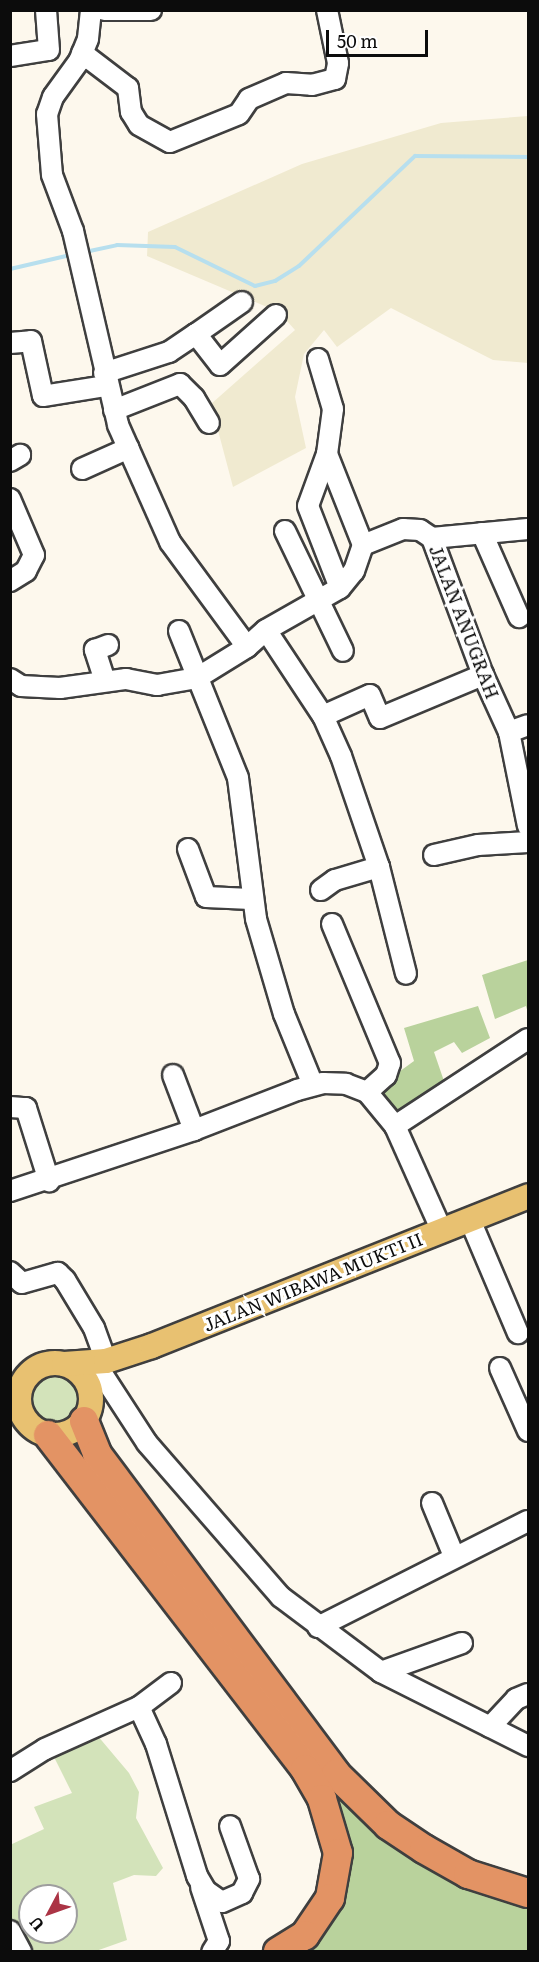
<!DOCTYPE html>
<html>
<head>
<meta charset="utf-8">
<style>
  body { margin:0 }
  #map { position:relative; width:539px; height:1962px; overflow:hidden; background:#fdf8ed; font-family:Literata,serif }
  div>[style] { position:absolute }
  .farmland>* { inset:0; background:#f0ead0 }
  .green>* { inset:0; background:#d3e3ba }
  .round { border-radius:50% }
  .forest>* { inset:0; background:#b9d29c }
  .stream>* { height:4px; margin:-2px; padding:0 2px; transform-origin:2px; border-radius:2px; background:#b7dfee }
  .roads { filter:drop-shadow(2px 0 #3f3f3f) drop-shadow(-2px 0 #3f3f3f) drop-shadow(0 2px #3f3f3f) drop-shadow(0 -2px #3f3f3f) }
  .minor>* { height:20px; margin:-10px; padding:0 10px; transform-origin:10px; border-radius:10px; background:#fff }
  .major>* { height:24px; margin:-12px; padding:0 12px; transform-origin:12px; border-radius:12px; background:#e8c171 }
  .major>.ring { margin:-12px; padding:0; box-sizing:content-box; background:none; border:24px solid #e8c171; border-radius:50% }
  .highway>* { height:28px; margin:-14px; padding:0 14px; transform-origin:14px; border-radius:14px; background:#e39364 }
  span { translate:-50% -50%; white-space:nowrap; text-align:center; line-height:1.15; -webkit-text-stroke:6px #fff; paint-order:stroke }
  .street-label { font-size:18px; color:#0c0c0c }
  .frame { position:absolute; inset:0; border:12px solid #0c0c0c; pointer-events:none }
  .north { position:absolute; left:18px; top:1884px; width:60px; height:60px; box-sizing:border-box; background:#fff; border:2px solid #9e9e9e; border-radius:50%; rotate:229deg; font-size:16px; font-weight:700; line-height:24px; text-align:center; color:#0c0c0c }
  .north::after { content:''; display:block; margin:auto; width:21px; height:27px; background:#ab3445; clip-path:polygon(50% 0,100% 100%,50% 72%,0 100%) }
  .scale { position:absolute; left:326px; top:30px; width:102px; height:27px; box-sizing:border-box; border:3px solid #0c0c0c; border-top:0; padding-left:8px; font-size:18px; line-height:21px; white-space:nowrap; color:#0c0c0c; -webkit-text-stroke:4px #fff; paint-order:stroke }
</style>
</head>
<body>
<div id="map">
  <div class="farmland">
    <div style="clip-path:polygon(528px 116px,528px 363px,493px 360px,391px 308px,337px 347px,324px 330px,304px 354px,295px 397px,306px 448px,233px 487px,211px 404px,295px 330px,279px 312px,147px 256px,148px 232px,302px 164px,441px 123px)"></div>
  </div>
  <div class="green">
    <div class="round" style="left:32px;top:1376px;width:48px;height:48px"></div>
    <div style="clip-path:polygon(evenodd,97px 1735px,129px 1773px,139px 1792px,136px 1818px,163px 1868px,156px 1876px,134px 1875px,113px 1883px,127px 1940px,96px 1951px,29px 1951px,11px 1921px,10px 1845px,44px 1829px,34px 1807px,72px 1793px,52px 1753px,97px 1735px,30px 1896px,66px 1896px,66px 1932px,30px 1932px,30px 1896px)"></div>
  </div>
  <div class="forest">
    <div style="clip-path:polygon(528px 960px,528px 1013px,526px 1006px,495px 1019px,482px 975px)"></div>
    <div style="clip-path:polygon(478px 1006px,490px 1038px,462px 1053px,454px 1042px,434px 1052px,445px 1084px,397px 1118px,374px 1090px,414px 1061px,404px 1028px)"></div>
    <div style="clip-path:polygon(314px 1769px,528px 1905px,528px 1951px,295px 1952px,338px 1897px)"></div>
  </div>
  <div class="stream">
    <div style="left:85px;top:252px;width:33px;rotate:-12deg"></div>
    <div style="left:117px;top:245px;width:58px;rotate:2deg"></div>
    <div style="left:175px;top:247px;width:89px;rotate:26deg"></div>
    <div style="left:255px;top:286px;width:21px;rotate:-14deg"></div>
    <div style="left:275px;top:281px;width:28px;rotate:-32deg"></div>
    <div style="left:299px;top:266px;width:160px;rotate:-43.5deg"></div>
    <div style="left:415px;top:156px;width:113px;rotate:0.5deg"></div>
    <div style="left:10px;top:269px;width:62px;rotate:-13.1deg"></div>
  </div>
  <div class="roads">
    <div class="minor">
      <div style="left:91px;top:10px;width:29px;rotate:96deg"></div>
      <div style="left:88px;top:39px;width:24px;rotate:112deg"></div>
      <div style="left:79px;top:61px;width:44px;rotate:125.8deg"></div>
      <div style="left:53px;top:97px;width:18px;rotate:109deg"></div>
      <div style="left:47px;top:114px;width:61px;rotate:85.3deg"></div>
      <div style="left:52px;top:175px;width:60px;rotate:69.4deg"></div>
      <div style="left:73px;top:231px;width:199px;rotate:76.9deg"></div>
      <div style="left:118px;top:425px;width:128px;rotate:66deg"></div>
      <div style="left:170px;top:542px;width:130px;rotate:53.7deg"></div>
      <div style="left:104px;top:10px;width:47px"></div>
      <div style="left:82px;top:53px;width:58px;rotate:37.3deg"></div>
      <div style="left:128px;top:88px;width:24px;rotate:83deg"></div>
      <div style="left:131px;top:112px;width:15px;rotate:58deg"></div>
      <div style="left:139px;top:125px;width:35px;rotate:29deg"></div>
      <div style="left:170px;top:142px;width:74px;rotate:-22.1deg"></div>
      <div style="left:239px;top:114px;width:18px;rotate:-56deg"></div>
      <div style="left:249px;top:99px;width:40px;rotate:-23.4deg"></div>
      <div style="left:286px;top:83px;width:26px;rotate:4deg"></div>
      <div style="left:312px;top:85px;width:24px;rotate:-15deg"></div>
      <div style="left:335px;top:79px;width:16px;rotate:-79deg"></div>
      <div style="left:338px;top:63px;width:54px;rotate:-101.7deg"></div>
      <div style="left:10px;top:56px;width:39px;rotate:-9deg"></div>
      <div style="left:49px;top:50px;width:40px;rotate:-94.3deg"></div>
      <div style="left:196px;top:334px;width:56px;rotate:-34.8deg"></div>
      <div style="left:10px;top:343px;width:21px;rotate:-5deg"></div>
      <div style="left:31px;top:341px;width:56px;rotate:77.7deg"></div>
      <div style="left:43px;top:396px;width:64px;rotate:-9deg"></div>
      <div style="left:318px;top:359px;width:52px;rotate:73.3deg"></div>
      <div style="left:333px;top:409px;width:45px;rotate:97.6deg"></div>
      <div style="left:327px;top:454px;width:98px;rotate:68.4deg"></div>
      <div style="left:104px;top:373px;width:68px;rotate:-17.9deg"></div>
      <div style="left:169px;top:352px;width:32px;rotate:-34deg"></div>
      <div style="left:196px;top:334px;width:39px;rotate:52deg"></div>
      <div style="left:220px;top:365px;width:75px;rotate:-41.8deg"></div>
      <div style="left:114px;top:410px;width:71px;rotate:-21.5deg"></div>
      <div style="left:180px;top:384px;width:20px;rotate:45deg"></div>
      <div style="left:194px;top:398px;width:29px;rotate:59deg"></div>
      <div style="left:327px;top:454px;width:55px;rotate:110.1deg"></div>
      <div style="left:308px;top:506px;width:88px;rotate:68.7deg"></div>
      <div style="left:10px;top:461px;width:12px;rotate:-31deg"></div>
      <div style="left:82px;top:469px;width:51px;rotate:-24.1deg"></div>
      <div style="left:10px;top:499px;width:61px;rotate:66.8deg"></div>
      <div style="left:34px;top:555px;width:18px;rotate:117deg"></div>
      <div style="left:26px;top:571px;width:19px;rotate:148deg"></div>
      <div style="left:285px;top:531px;width:133px;rotate:64.2deg"></div>
      <div style="left:482px;top:533px;width:92px;rotate:66.2deg"></div>
      <div style="left:432px;top:538px;width:96px;rotate:-5.4deg"></div>
      <div style="left:266px;top:630px;width:103px;rotate:56.5deg"></div>
      <div style="left:323px;top:716px;width:44px;rotate:65.8deg"></div>
      <div style="left:341px;top:756px;width:117px;rotate:71.1deg"></div>
      <div style="left:379px;top:867px;width:110px;rotate:75.8deg"></div>
      <div style="left:179px;top:631px;width:158px;rotate:68.1deg"></div>
      <div style="left:238px;top:778px;width:142px;rotate:82.7deg"></div>
      <div style="left:256px;top:919px;width:99px;rotate:73.6deg"></div>
      <div style="left:284px;top:1014px;width:77px;rotate:67.8deg"></div>
      <div style="left:10px;top:679px;width:13px;rotate:32deg"></div>
      <div style="left:21px;top:686px;width:39px;rotate:3deg"></div>
      <div style="left:60px;top:688px;width:67px;rotate:-7.8deg"></div>
      <div style="left:126px;top:679px;width:32px;rotate:11deg"></div>
      <div style="left:157px;top:685px;width:41px;rotate:-9.9deg"></div>
      <div style="left:197px;top:678px;width:59px;rotate:-31.8deg"></div>
      <div style="left:247px;top:647px;width:25px;rotate:-42deg"></div>
      <div style="left:266px;top:630px;width:85px;rotate:-29.6deg"></div>
      <div style="left:340px;top:588px;width:22px;rotate:-51deg"></div>
      <div style="left:354px;top:571px;width:28px;rotate:-71deg"></div>
      <div style="left:363px;top:545px;width:43px;rotate:-21.8deg"></div>
      <div style="left:403px;top:529px;width:17px;rotate:3deg"></div>
      <div style="left:420px;top:530px;width:14px;rotate:34deg"></div>
      <div style="left:432px;top:538px;width:146px;rotate:69.6deg"></div>
      <div style="left:483px;top:675px;width:63px;rotate:65.5deg"></div>
      <div style="left:509px;top:732px;width:96px;rotate:78.6deg"></div>
      <div style="left:105px;top:681px;width:33px;rotate:-108deg"></div>
      <div style="left:95px;top:650px;width:14px;rotate:-21deg"></div>
      <div style="left:323px;top:716px;width:51px;rotate:-24.1deg"></div>
      <div style="left:370px;top:695px;width:25px;rotate:67deg"></div>
      <div style="left:380px;top:718px;width:112px;rotate:-22.7deg"></div>
      <div style="left:509px;top:732px;width:20px;rotate:-20deg"></div>
      <div style="left:188px;top:849px;width:51px;rotate:69.4deg"></div>
      <div style="left:206px;top:897px;width:45px;rotate:2.5deg"></div>
      <div style="left:434px;top:855px;width:45px;rotate:-12.8deg"></div>
      <div style="left:478px;top:845px;width:50px;rotate:-3.4deg"></div>
      <div style="left:321px;top:890px;width:17px;rotate:-36deg"></div>
      <div style="left:335px;top:880px;width:46px;rotate:-16.5deg"></div>
      <div style="left:332px;top:924px;width:151px;rotate:67.4deg"></div>
      <div style="left:390px;top:1063px;width:13px;rotate:108deg"></div>
      <div style="left:386px;top:1075px;width:25px;rotate:138deg"></div>
      <div style="left:173px;top:1075px;width:59px;rotate:69.1deg"></div>
      <div style="left:10px;top:1107px;width:16px;rotate:4deg"></div>
      <div style="left:26px;top:1108px;width:77px;rotate:72.5deg"></div>
      <div style="left:395px;top:1126px;width:159px;rotate:-33.2deg"></div>
      <div style="left:10px;top:1191px;width:194px;rotate:-18.3deg"></div>
      <div style="left:194px;top:1130px;width:110px;rotate:-21.2deg"></div>
      <div style="left:297px;top:1090px;width:27px;rotate:-15deg"></div>
      <div style="left:323px;top:1083px;width:23px;rotate:2deg"></div>
      <div style="left:346px;top:1084px;width:22px;rotate:21deg"></div>
      <div style="left:367px;top:1092px;width:44px;rotate:50.5deg"></div>
      <div style="left:395px;top:1126px;width:115px;rotate:65.9deg"></div>
      <div style="left:470px;top:1220px;width:123px;rotate:67deg"></div>
      <div style="left:10px;top:1272px;width:16px;rotate:43deg"></div>
      <div style="left:22px;top:1283px;width:37px;rotate:-16deg"></div>
      <div style="left:58px;top:1273px;width:10px;rotate:45deg"></div>
      <div style="left:65px;top:1280px;width:56px;rotate:58.9deg"></div>
      <div style="left:94px;top:1328px;width:35px;rotate:70deg"></div>
      <div style="left:95px;top:1363px;width:95px;rotate:57deg"></div>
      <div style="left:147px;top:1443px;width:204px;rotate:49deg"></div>
      <div style="left:281px;top:1597px;width:125px;rotate:36.9deg"></div>
      <div style="left:381px;top:1672px;width:165px;rotate:26.7deg"></div>
      <div style="left:500px;top:1368px;width:69px;rotate:66deg"></div>
      <div style="left:432px;top:1503px;width:57px;rotate:67.5deg"></div>
      <div style="left:318px;top:1627px;width:235px;rotate:-26.8deg"></div>
      <div style="left:381px;top:1672px;width:86px;rotate:-19.7deg"></div>
      <div style="left:139px;top:1707px;width:41px;rotate:65.3deg"></div>
      <div style="left:156px;top:1744px;width:138px;rotate:72.7deg"></div>
      <div style="left:197px;top:1876px;width:17px;rotate:59deg"></div>
      <div style="left:206px;top:1891px;width:19px;rotate:35deg"></div>
      <div style="left:222px;top:1902px;width:22px;rotate:-24deg"></div>
      <div style="left:242px;top:1893px;width:16px;rotate:-63deg"></div>
      <div style="left:249px;top:1879px;width:56px;rotate:-109.7deg"></div>
      <div style="left:490px;top:1727px;width:38px;rotate:-47deg"></div>
      <div style="left:516px;top:1699px;width:13px;rotate:-23deg"></div>
      <div style="left:10px;top:1771px;width:41px;rotate:-32.2deg"></div>
      <div style="left:45px;top:1749px;width:103px;rotate:-24.1deg"></div>
      <div style="left:139px;top:1707px;width:40px;rotate:-37deg"></div>
      <div style="left:201px;top:1887px;width:57px;rotate:71.6deg"></div>
      <div style="left:219px;top:1941px;width:13px;rotate:122deg"></div>
      <div style="left:10px;top:1931px;width:24px;rotate:62deg"></div>
    </div>
    <div class="major">
      <div class="ring" style="left:19px;top:1363px;width:48px;height:48px"></div>
      <div style="left:64px;top:1364px;width:42px;rotate:-4.1deg"></div>
      <div style="left:106px;top:1361px;width:48px;rotate:-18.1deg"></div>
      <div style="left:152px;top:1346px;width:405px;rotate:-21.7deg"></div>
    </div>
    <div class="highway">
      <div style="left:84px;top:1421px;width:35px;rotate:68deg"></div>
      <div style="left:97px;top:1454px;width:399px;rotate:53.2deg"></div>
      <div style="left:336px;top:1774px;width:73px;rotate:44.4deg"></div>
      <div style="left:388px;top:1825px;width:43px;rotate:33.7deg"></div>
      <div style="left:424px;top:1849px;width:51px;rotate:29.6deg"></div>
      <div style="left:468px;top:1874px;width:63px;rotate:17.6deg"></div>
      <div style="left:48px;top:1435px;width:421px;rotate:52.4deg"></div>
      <div style="left:305px;top:1769px;width:34px;rotate:60deg"></div>
      <div style="left:322px;top:1799px;width:56px;rotate:73.5deg"></div>
      <div style="left:338px;top:1853px;width:46px;rotate:100.1deg"></div>
      <div style="left:330px;top:1898px;width:45px;rotate:124deg"></div>
      <div style="left:305px;top:1935px;width:32px;rotate:148deg"></div>
    </div>
  </div>
  <div class="street-label">
    <span style="left:464px;top:622px;rotate:69deg">JALAN ANUGRAH</span>
    <span style="left:313px;top:1282px;rotate:-22deg">JALAN WIBAWA MUKTI II</span>
  </div>
  <div class="frame"></div>
  <div class="north">U</div>
  <div class="scale">50 m</div>
</div>
</body>
</html>
